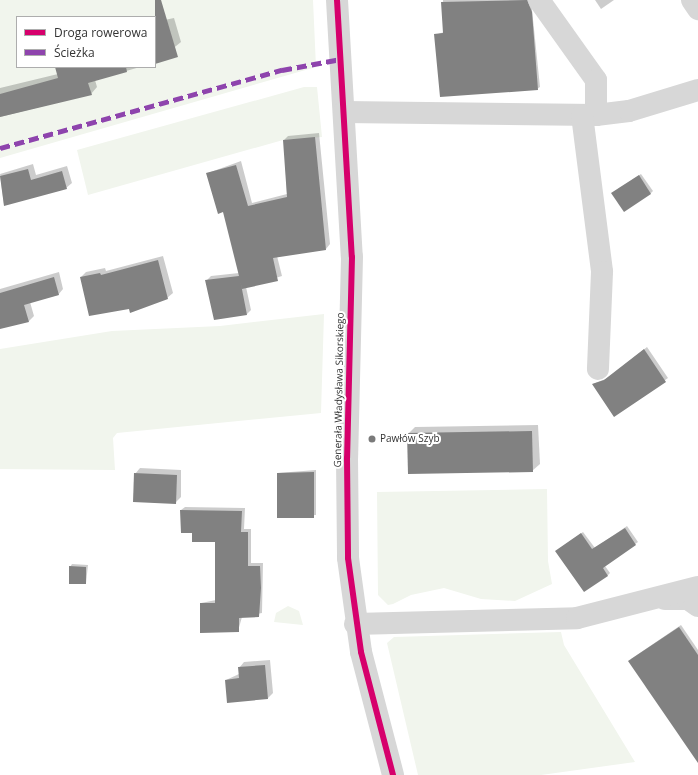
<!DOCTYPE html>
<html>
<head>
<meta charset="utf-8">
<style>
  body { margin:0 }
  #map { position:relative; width:698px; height:775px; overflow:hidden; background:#fff; font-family:"Open Sans",sans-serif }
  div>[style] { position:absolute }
  .green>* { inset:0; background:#f1f5ed }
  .shadow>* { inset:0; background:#0003 }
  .building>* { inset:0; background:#818181 }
  .minor>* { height:22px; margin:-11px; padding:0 11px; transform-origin:11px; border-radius:11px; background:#d7d7d7 }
  .quiet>* { height:5px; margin-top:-2.5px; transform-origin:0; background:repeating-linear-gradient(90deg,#8e44ad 0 10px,transparent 0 15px) }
  .cycleway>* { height:6px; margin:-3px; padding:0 3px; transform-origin:3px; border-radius:3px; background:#d6006c }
  .dots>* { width:11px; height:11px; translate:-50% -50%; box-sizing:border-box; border:2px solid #fff; border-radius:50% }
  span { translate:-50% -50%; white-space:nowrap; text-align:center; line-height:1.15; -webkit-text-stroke:4px #fff; paint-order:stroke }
  .street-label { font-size:10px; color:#333 }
  .poi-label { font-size:10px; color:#333 }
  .left { translate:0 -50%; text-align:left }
  .legend { position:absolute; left:16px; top:16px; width:140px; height:52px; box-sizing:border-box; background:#fff; border:1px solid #adadad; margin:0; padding:5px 7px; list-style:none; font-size:12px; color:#333 }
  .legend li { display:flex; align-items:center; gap:8px; height:20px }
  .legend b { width:20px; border:1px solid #adadad }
</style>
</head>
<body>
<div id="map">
  <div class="green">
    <div style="clip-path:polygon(evenodd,0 0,313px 0,316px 67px,0 158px,0 0,17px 17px,155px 17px,155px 67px,17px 67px,17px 17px)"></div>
    <div style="clip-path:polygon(304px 87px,317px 87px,322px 137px,283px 140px,88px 195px,77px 150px)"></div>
    <div style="clip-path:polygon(324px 314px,321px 413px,117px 433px,113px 438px,115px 470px,0 469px,0 349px,112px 331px,220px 326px)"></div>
    <div style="clip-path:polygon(547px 489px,548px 561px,552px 584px,515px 601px,481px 599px,444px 588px,411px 595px,393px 604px,388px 605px,378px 595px,377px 492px)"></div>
    <div style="clip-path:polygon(288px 606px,299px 611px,303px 625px,274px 622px,276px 613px)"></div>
    <div style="clip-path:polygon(561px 632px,564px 645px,635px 762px,541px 775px,418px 775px,387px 643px,394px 637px)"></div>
  </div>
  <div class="shadow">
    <div style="clip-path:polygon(443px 0,531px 0,540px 87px,537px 89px,435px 35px,444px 32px)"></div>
    <div style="clip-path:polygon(595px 0,614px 0,601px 9px)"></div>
    <div style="clip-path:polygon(174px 18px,181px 42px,155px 63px,155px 22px)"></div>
    <div style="clip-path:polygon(56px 67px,140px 67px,95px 80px,97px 87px,91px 94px,0 117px,0 88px,58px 74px)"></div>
    <div style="clip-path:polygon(319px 133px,330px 244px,326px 249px,277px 256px,282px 276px,246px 287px,251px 310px,247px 314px,215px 319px,206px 281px,211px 276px,239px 273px,224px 211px,208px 173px,241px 161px,252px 203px,287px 194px,284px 140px,288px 136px)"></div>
    <div style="clip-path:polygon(33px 164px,36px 175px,67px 166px,72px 183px,66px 188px,4px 205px,0 174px)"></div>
    <div style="clip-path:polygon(641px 174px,653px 191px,650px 194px,615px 191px)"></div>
    <div style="clip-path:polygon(163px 256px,173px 293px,167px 298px,130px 308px,81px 277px,86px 272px,105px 268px,106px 271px)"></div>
    <div style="clip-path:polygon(59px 272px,63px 289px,58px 295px,30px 302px,34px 316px,29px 321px,0 328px,0 289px)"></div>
    <div style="clip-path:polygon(647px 347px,668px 378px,614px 416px,593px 384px,608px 378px)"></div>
    <div style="clip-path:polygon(538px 425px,540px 464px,532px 471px,408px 434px,415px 427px)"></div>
    <div style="clip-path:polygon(140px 468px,181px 470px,181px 497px,175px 503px,135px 474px)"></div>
    <div style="clip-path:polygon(316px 470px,316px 515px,278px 517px,278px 473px)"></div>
    <div style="clip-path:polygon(185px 507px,245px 508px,244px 529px,251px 529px,251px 563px,263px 563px,262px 613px,242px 617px,238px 631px,201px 603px,216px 600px,216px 540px,193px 532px,182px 532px,181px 510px)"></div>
    <div style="clip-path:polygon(627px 526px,638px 542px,605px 566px,610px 573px,607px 576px,559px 549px,583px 532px,595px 548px)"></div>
    <div style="clip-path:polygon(72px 564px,88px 565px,86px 583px,70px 567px)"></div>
    <div style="clip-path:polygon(681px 625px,698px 650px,698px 761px,631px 659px)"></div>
    <div style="clip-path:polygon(270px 660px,273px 693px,268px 698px,228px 702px,226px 680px,239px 674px,239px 668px,244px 662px)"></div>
  </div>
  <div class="building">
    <div style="clip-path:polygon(155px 0,161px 0,178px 57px,155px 64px)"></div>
    <div style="clip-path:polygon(527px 0,532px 12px,538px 90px,440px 97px,434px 34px,443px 33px,441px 2px)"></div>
    <div style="clip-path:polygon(55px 67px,126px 67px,127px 72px,88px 83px,92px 95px,0 117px,0 94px,58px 78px)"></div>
    <div style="clip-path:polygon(315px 137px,326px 250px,273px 258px,278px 281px,242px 289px,240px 279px,247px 315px,214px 320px,205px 280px,239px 276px,223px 212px,218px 214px,206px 173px,236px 165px,248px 206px,287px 197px,283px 140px)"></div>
    <div style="clip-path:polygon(28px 169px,31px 180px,62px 171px,67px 189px,4px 206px,0 176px)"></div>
    <div style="clip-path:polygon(639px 175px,651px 194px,624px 212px,611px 193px)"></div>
    <div style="clip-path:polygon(158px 260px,168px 299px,130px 313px,129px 309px,89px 316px,80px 277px,100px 273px,101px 275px)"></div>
    <div style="clip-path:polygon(54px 277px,59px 295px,24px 305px,29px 322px,0 329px,0 293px)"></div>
    <div style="clip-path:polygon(644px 349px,666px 382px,614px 417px,592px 384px,604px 380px)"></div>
    <div style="clip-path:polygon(532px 431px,533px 472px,408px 474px,407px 433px)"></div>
    <div style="clip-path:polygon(314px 472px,314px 518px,277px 518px,277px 473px)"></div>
    <div style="clip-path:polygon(134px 473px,177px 475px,176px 504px,133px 502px)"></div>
    <div style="clip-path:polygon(180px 510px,242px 511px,241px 532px,248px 532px,248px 566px,260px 566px,261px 588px,259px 617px,239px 618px,239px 632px,200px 633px,200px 603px,215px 603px,215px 542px,192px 542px,192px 533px,181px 533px)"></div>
    <div style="clip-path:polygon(625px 528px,636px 545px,603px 568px,608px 576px,584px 592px,555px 551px,581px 533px,592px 549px)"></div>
    <div style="clip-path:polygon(69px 566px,86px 567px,86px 584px,69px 584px)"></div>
    <div style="clip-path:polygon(679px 627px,698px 655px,698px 763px,628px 661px)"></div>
    <div style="clip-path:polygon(265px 665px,268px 699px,227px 703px,225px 680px,239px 678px,238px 667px)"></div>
  </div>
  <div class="minor">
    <div style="left:337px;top:0;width:257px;rotate:86.7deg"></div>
    <div style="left:352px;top:257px;width:201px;rotate:91.4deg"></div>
    <div style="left:347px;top:458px;width:100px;rotate:89.4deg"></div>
    <div style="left:348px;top:558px;width:95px;rotate:82.1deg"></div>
    <div style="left:361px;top:652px;width:127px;rotate:75.4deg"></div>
    <div style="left:539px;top:0;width:98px;rotate:54.5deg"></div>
    <div style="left:596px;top:80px;width:35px;rotate:90deg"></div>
    <div style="left:692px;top:0;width:11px;rotate:56deg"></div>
    <div style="left:344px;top:112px;width:252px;rotate:0.7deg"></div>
    <div style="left:596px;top:115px;width:33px;rotate:-7deg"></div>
    <div style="left:629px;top:111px;width:72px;rotate:-16.9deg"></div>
    <div style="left:582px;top:115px;width:158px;rotate:82.7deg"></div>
    <div style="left:602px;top:272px;width:97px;rotate:92.4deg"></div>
    <div style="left:665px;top:599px;width:23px"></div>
    <div style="left:688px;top:599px;width:12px;rotate:35deg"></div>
    <div style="left:355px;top:624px;width:222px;rotate:-1.5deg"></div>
    <div style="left:577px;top:618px;width:125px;rotate:-14.4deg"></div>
  </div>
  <div class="quiet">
    <div style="left:0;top:148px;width:293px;rotate:-15.5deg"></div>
    <div style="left:282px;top:70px;width:60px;rotate:-10.6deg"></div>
  </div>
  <div class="cycleway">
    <div style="left:337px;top:0;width:257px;rotate:86.7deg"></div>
    <div style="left:352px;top:257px;width:201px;rotate:91.4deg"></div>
    <div style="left:347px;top:458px;width:100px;rotate:89.4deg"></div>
    <div style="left:348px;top:558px;width:95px;rotate:82.1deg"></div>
    <div style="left:361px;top:652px;width:127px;rotate:75.4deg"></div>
  </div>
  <div class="dots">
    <div style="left:372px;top:439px;background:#7a7a7a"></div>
  </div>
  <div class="street-label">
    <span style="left:339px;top:390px;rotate:-89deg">Generała Władysława Sikorskiego</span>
  </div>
  <div class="poi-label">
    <span class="left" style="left:380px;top:439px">Pawłów Szyb</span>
  </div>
  <ul class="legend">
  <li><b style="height:5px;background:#d6006c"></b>Droga rowerowa</li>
  <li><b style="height:5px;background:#8e44ad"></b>Ścieżka</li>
  </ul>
</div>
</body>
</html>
